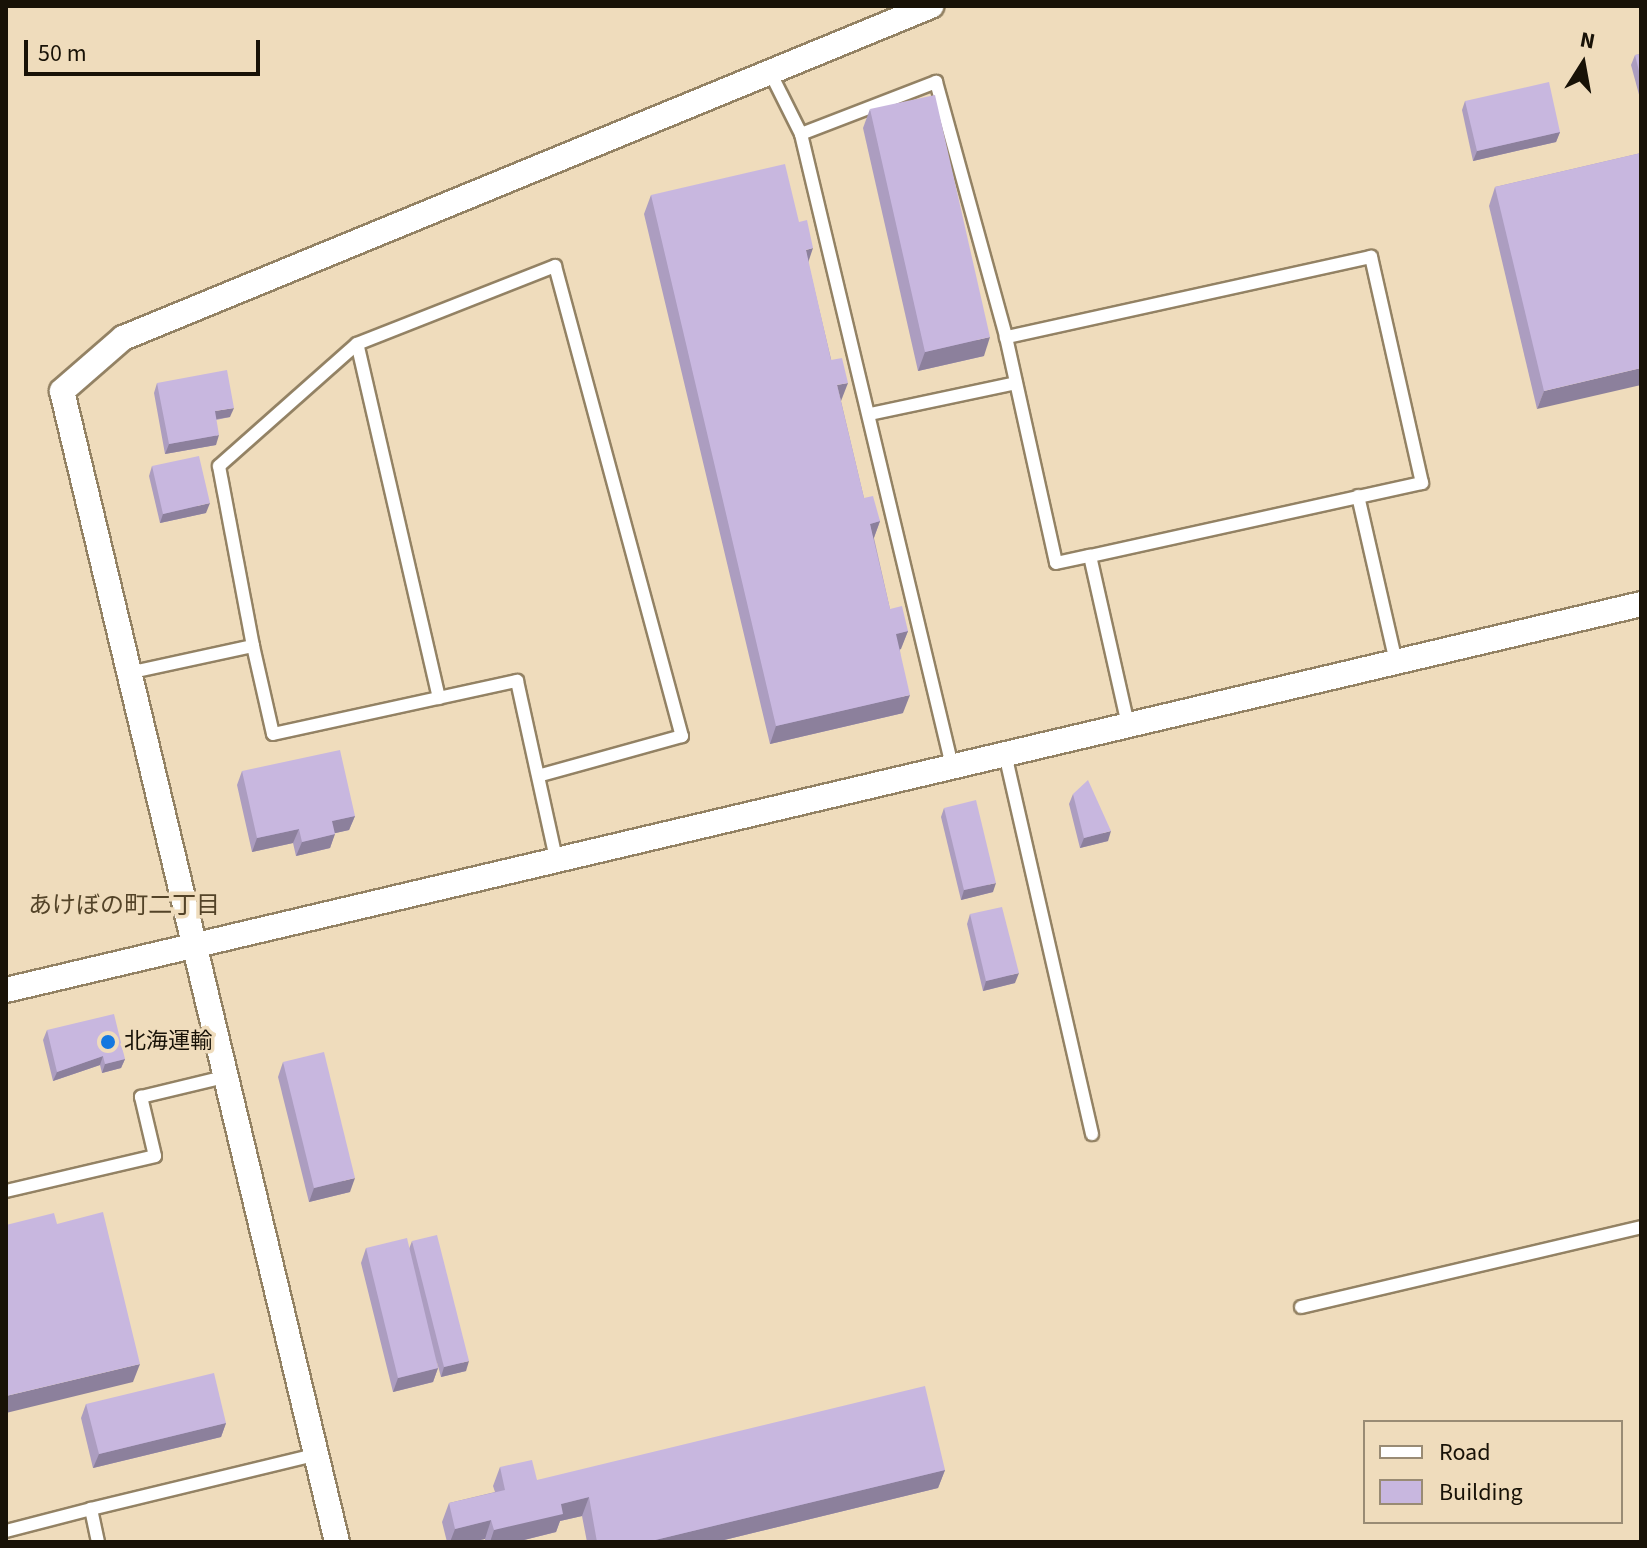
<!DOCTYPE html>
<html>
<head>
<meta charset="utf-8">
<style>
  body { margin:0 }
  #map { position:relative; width:1647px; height:1548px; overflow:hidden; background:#efdcbc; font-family:"Source Sans 3","Noto Sans JP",sans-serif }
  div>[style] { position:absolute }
  .roads { filter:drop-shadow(2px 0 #938264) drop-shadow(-2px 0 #938264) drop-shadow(0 2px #938264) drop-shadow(0 -2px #938264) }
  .lane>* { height:12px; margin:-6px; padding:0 6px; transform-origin:6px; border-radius:6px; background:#fff }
  .street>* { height:24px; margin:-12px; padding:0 12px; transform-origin:12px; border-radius:12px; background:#fff }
  .wall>* { inset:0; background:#ac9dc0 }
  .shaded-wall>* { inset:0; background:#8c809c }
  .building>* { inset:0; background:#c8b7df }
  .dots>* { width:22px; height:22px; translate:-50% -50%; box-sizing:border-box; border:4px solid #efdcbc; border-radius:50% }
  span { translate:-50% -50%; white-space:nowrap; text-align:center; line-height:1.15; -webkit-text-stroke:7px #efdcbc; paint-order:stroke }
  .poi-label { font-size:22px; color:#181207 }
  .left { translate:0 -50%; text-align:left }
  .neighbourhood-label { font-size:24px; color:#534328 }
  .frame { position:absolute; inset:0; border:8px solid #181207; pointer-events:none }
  .legend { position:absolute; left:1363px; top:1420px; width:260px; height:104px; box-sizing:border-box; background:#efdcbc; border:2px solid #998b74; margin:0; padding:10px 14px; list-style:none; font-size:24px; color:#181207 }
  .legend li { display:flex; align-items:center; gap:16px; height:40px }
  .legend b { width:40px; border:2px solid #998b74 }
  .north { position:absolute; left:1543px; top:24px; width:80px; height:80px; -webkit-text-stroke:6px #efdcbc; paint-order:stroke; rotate:11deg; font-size:22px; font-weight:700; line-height:32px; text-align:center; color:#181207 }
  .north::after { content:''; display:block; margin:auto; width:28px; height:36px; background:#181207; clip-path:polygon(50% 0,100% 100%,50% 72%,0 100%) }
  .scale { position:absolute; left:24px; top:40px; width:236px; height:36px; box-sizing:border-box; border:4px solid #181207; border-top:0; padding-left:10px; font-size:24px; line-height:28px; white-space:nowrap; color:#181207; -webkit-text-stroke:6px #efdcbc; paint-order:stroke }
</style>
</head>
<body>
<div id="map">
  <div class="roads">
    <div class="lane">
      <div style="left:771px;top:74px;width:67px;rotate:63.4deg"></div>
      <div style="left:801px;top:134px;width:650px;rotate:76.56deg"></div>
      <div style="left:801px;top:134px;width:145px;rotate:-21.1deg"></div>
      <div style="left:936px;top:82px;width:264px;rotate:74.6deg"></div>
      <div style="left:870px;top:414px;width:149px;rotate:-12deg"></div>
      <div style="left:1358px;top:496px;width:170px;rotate:77.1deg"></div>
      <div style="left:1090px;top:556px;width:340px;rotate:-12.4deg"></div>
      <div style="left:1422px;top:483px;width:232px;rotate:-102.7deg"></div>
      <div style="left:1371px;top:257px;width:374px;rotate:167.6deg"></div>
      <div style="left:1006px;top:337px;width:231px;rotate:77.5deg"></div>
      <div style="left:1056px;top:563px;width:35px;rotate:-12deg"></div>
      <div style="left:1090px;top:556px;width:173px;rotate:77.3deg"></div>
      <div style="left:253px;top:646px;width:183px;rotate:-100.7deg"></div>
      <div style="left:219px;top:466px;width:184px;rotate:-41.5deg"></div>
      <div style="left:128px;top:673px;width:128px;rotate:-12.2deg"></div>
      <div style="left:253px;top:646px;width:90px;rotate:77.2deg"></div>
      <div style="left:273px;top:734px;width:250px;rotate:-12.3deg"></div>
      <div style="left:517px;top:681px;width:182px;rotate:77.6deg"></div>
      <div style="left:439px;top:698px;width:363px;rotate:-103deg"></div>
      <div style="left:357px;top:344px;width:213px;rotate:-21.5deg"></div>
      <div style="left:555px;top:266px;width:487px;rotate:74.9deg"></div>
      <div style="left:682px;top:736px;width:149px;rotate:164.5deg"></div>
      <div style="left:1005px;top:754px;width:390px;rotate:77.1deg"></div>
      <div style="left:6px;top:1191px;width:153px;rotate:-13.2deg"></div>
      <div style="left:155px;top:1156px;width:61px;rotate:-103.3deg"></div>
      <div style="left:141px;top:1097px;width:85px;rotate:-13.5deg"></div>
      <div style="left:1301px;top:1307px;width:349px;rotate:-13.2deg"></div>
      <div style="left:6px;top:1531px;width:88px;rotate:-14.5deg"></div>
      <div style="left:98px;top:1542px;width:34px;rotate:-102deg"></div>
      <div style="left:91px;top:1509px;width:229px;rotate:-13.6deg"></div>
    </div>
    <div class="street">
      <div style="left:6px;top:990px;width:1680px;rotate:-13.28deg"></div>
      <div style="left:337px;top:1542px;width:1183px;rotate:-103.44deg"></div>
      <div style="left:62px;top:391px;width:81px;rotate:-41deg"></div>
      <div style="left:123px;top:338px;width:874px;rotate:-22.34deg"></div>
    </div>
  </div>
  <div class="wall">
    <div style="clip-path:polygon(1641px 54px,1641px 102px,1631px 65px,1635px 55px)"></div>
    <div style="clip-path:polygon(1465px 101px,1560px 132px,1556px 142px,1473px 161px,1462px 110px)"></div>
    <div style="clip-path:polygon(870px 109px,984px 356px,918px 371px,863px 128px)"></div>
    <div style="clip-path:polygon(1641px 153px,1537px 409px,1489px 206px,1495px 187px)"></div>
    <div style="clip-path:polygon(651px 195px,808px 262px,864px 498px,880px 521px,874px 538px,890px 609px,908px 631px,900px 650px,903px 713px,770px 744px,644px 214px)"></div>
    <div style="clip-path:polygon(157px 383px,230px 417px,216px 420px,216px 445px,165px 454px,154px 393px)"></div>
    <div style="clip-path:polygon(152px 466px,206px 513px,160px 523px,149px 476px)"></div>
    <div style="clip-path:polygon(242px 771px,355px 816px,349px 830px,335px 833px,330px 848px,296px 856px,293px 843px,252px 852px,237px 785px)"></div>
    <div style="clip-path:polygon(1073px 794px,1108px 841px,1080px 848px,1069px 804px)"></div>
    <div style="clip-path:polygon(944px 808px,993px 892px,961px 900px,941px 817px)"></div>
    <div style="clip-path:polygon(970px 914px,1015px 983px,983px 991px,967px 924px)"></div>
    <div style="clip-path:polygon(47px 1030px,125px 1059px,121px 1068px,102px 1073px,100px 1065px,53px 1081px,43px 1040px)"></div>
    <div style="clip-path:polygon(283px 1062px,350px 1192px,309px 1202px,278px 1077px)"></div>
    <div style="clip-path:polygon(412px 1241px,466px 1371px,441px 1377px,436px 1359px,438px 1368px,433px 1382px,393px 1392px,361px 1263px,366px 1248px,409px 1249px)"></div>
    <div style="clip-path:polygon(86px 1404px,226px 1423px,221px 1437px,93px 1468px,81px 1418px)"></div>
    <div style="clip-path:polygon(500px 1467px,537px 1480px,945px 1470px,938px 1488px,716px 1542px,587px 1542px,582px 1516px,560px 1521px,556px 1532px,516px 1542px,485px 1542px,485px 1539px,471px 1542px,447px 1542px,442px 1522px,449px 1503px,495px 1492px,493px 1486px)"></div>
  </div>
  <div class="shaded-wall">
    <div style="clip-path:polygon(1560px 132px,1556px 142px,1473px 161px,1477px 151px)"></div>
    <div style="clip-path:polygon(813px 248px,807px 266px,806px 250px)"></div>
    <div style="clip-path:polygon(990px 337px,984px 356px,918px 371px,925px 352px)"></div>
    <div style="clip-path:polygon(1641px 368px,1641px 385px,1537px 409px,1544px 391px)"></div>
    <div style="clip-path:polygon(848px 383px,841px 401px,837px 385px)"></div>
    <div style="clip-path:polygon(234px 408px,230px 417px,211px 420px,215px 411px)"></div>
    <div style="clip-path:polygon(219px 435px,216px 445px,165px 454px,169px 444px)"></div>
    <div style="clip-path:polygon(210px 503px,206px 513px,160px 523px,163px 514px)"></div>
    <div style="clip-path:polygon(880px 521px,873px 540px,870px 524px)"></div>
    <div style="clip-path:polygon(908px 631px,901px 649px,889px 652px,896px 634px)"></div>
    <div style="clip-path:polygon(910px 695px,903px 713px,770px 744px,776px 726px)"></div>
    <div style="clip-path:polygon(355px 816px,349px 830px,327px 835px,332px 821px)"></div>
    <div style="clip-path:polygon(299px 829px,293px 843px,252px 852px,257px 838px)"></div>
    <div style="clip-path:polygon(1111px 831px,1108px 841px,1080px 848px,1084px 838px)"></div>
    <div style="clip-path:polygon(335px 834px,330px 848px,296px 856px,302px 842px)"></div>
    <div style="clip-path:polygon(996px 883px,993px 892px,961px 900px,964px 890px)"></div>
    <div style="clip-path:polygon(1019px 973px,1015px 983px,983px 991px,986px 981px)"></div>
    <div style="clip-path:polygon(103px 1056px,100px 1065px,53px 1081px,57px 1072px)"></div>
    <div style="clip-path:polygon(125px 1059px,121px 1068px,102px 1073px,105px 1064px)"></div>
    <div style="clip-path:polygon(355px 1178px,350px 1192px,309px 1202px,314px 1188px)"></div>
    <div style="clip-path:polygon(469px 1361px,466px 1371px,441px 1377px,444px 1367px)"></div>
    <div style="clip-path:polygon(140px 1364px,133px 1382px,6px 1413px,6px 1396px)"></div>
    <div style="clip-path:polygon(438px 1368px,433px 1382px,393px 1392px,398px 1378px)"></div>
    <div style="clip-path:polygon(226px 1423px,221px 1437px,93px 1468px,99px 1454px)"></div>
    <div style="clip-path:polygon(945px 1470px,938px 1488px,716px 1542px,647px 1542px)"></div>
    <div style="clip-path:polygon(589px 1497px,582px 1516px,560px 1521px,556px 1532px,516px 1542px,490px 1542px,494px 1530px,561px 1504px)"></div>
    <div style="clip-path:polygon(491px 1520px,485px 1539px,471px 1542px,450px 1542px,455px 1529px)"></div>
  </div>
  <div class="building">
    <div style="clip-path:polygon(1641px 54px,1641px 79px,1635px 55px)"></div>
    <div style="clip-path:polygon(1549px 82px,1560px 132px,1477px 151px,1465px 101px)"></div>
    <div style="clip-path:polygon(935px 95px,990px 337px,925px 352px,870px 109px)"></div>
    <div style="clip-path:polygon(1641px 153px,1641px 368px,1544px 391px,1495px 187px)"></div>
    <div style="clip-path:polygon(785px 164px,799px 222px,807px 220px,813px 248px,806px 250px,831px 360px,842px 358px,848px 383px,837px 385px,864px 498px,873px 496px,880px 521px,870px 524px,890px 609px,902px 606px,908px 631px,896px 634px,910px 695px,776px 726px,651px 195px)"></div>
    <div style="clip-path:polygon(227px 370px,234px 408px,215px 411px,219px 435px,169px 444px,157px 383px)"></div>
    <div style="clip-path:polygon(199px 456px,210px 503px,163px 514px,152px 466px)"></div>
    <div style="clip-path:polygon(340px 750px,355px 816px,332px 821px,335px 834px,302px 842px,299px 829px,257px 838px,242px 771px)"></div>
    <div style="clip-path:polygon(1088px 780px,1111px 831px,1084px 838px,1073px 794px)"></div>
    <div style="clip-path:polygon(976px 800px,996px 883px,964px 890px,944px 808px)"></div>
    <div style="clip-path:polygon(1002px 907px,1019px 973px,986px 981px,970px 914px)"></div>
    <div style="clip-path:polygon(114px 1014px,125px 1059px,105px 1064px,103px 1056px,57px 1072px,47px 1030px)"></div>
    <div style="clip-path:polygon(324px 1052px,355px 1178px,314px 1188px,283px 1062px)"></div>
    <div style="clip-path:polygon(103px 1212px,140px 1364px,6px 1396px,6px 1225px,54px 1213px,57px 1224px)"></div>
    <div style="clip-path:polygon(437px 1235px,469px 1361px,444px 1367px,412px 1241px)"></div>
    <div style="clip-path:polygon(407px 1238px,438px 1368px,398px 1378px,366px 1248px)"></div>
    <div style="clip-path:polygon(214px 1373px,226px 1423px,99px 1454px,86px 1404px)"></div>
    <div style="clip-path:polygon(925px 1386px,945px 1470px,647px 1542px,597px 1542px,589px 1497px,561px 1504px,563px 1514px,494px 1530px,491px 1520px,455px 1529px,449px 1503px,505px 1490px,500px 1467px,532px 1460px,537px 1480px)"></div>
  </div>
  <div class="dots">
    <div style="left:108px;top:1042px;background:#1478e0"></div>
  </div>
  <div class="poi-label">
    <span class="left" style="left:124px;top:1042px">北海運輸</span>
  </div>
  <div class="neighbourhood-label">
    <span style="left:124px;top:906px">あけぼの町二丁目</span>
  </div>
  <div class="frame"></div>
  <ul class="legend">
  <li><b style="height:10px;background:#fff"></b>Road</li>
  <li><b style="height:22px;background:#c8b7df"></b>Building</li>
  </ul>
  <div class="north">N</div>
  <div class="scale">50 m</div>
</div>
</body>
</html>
